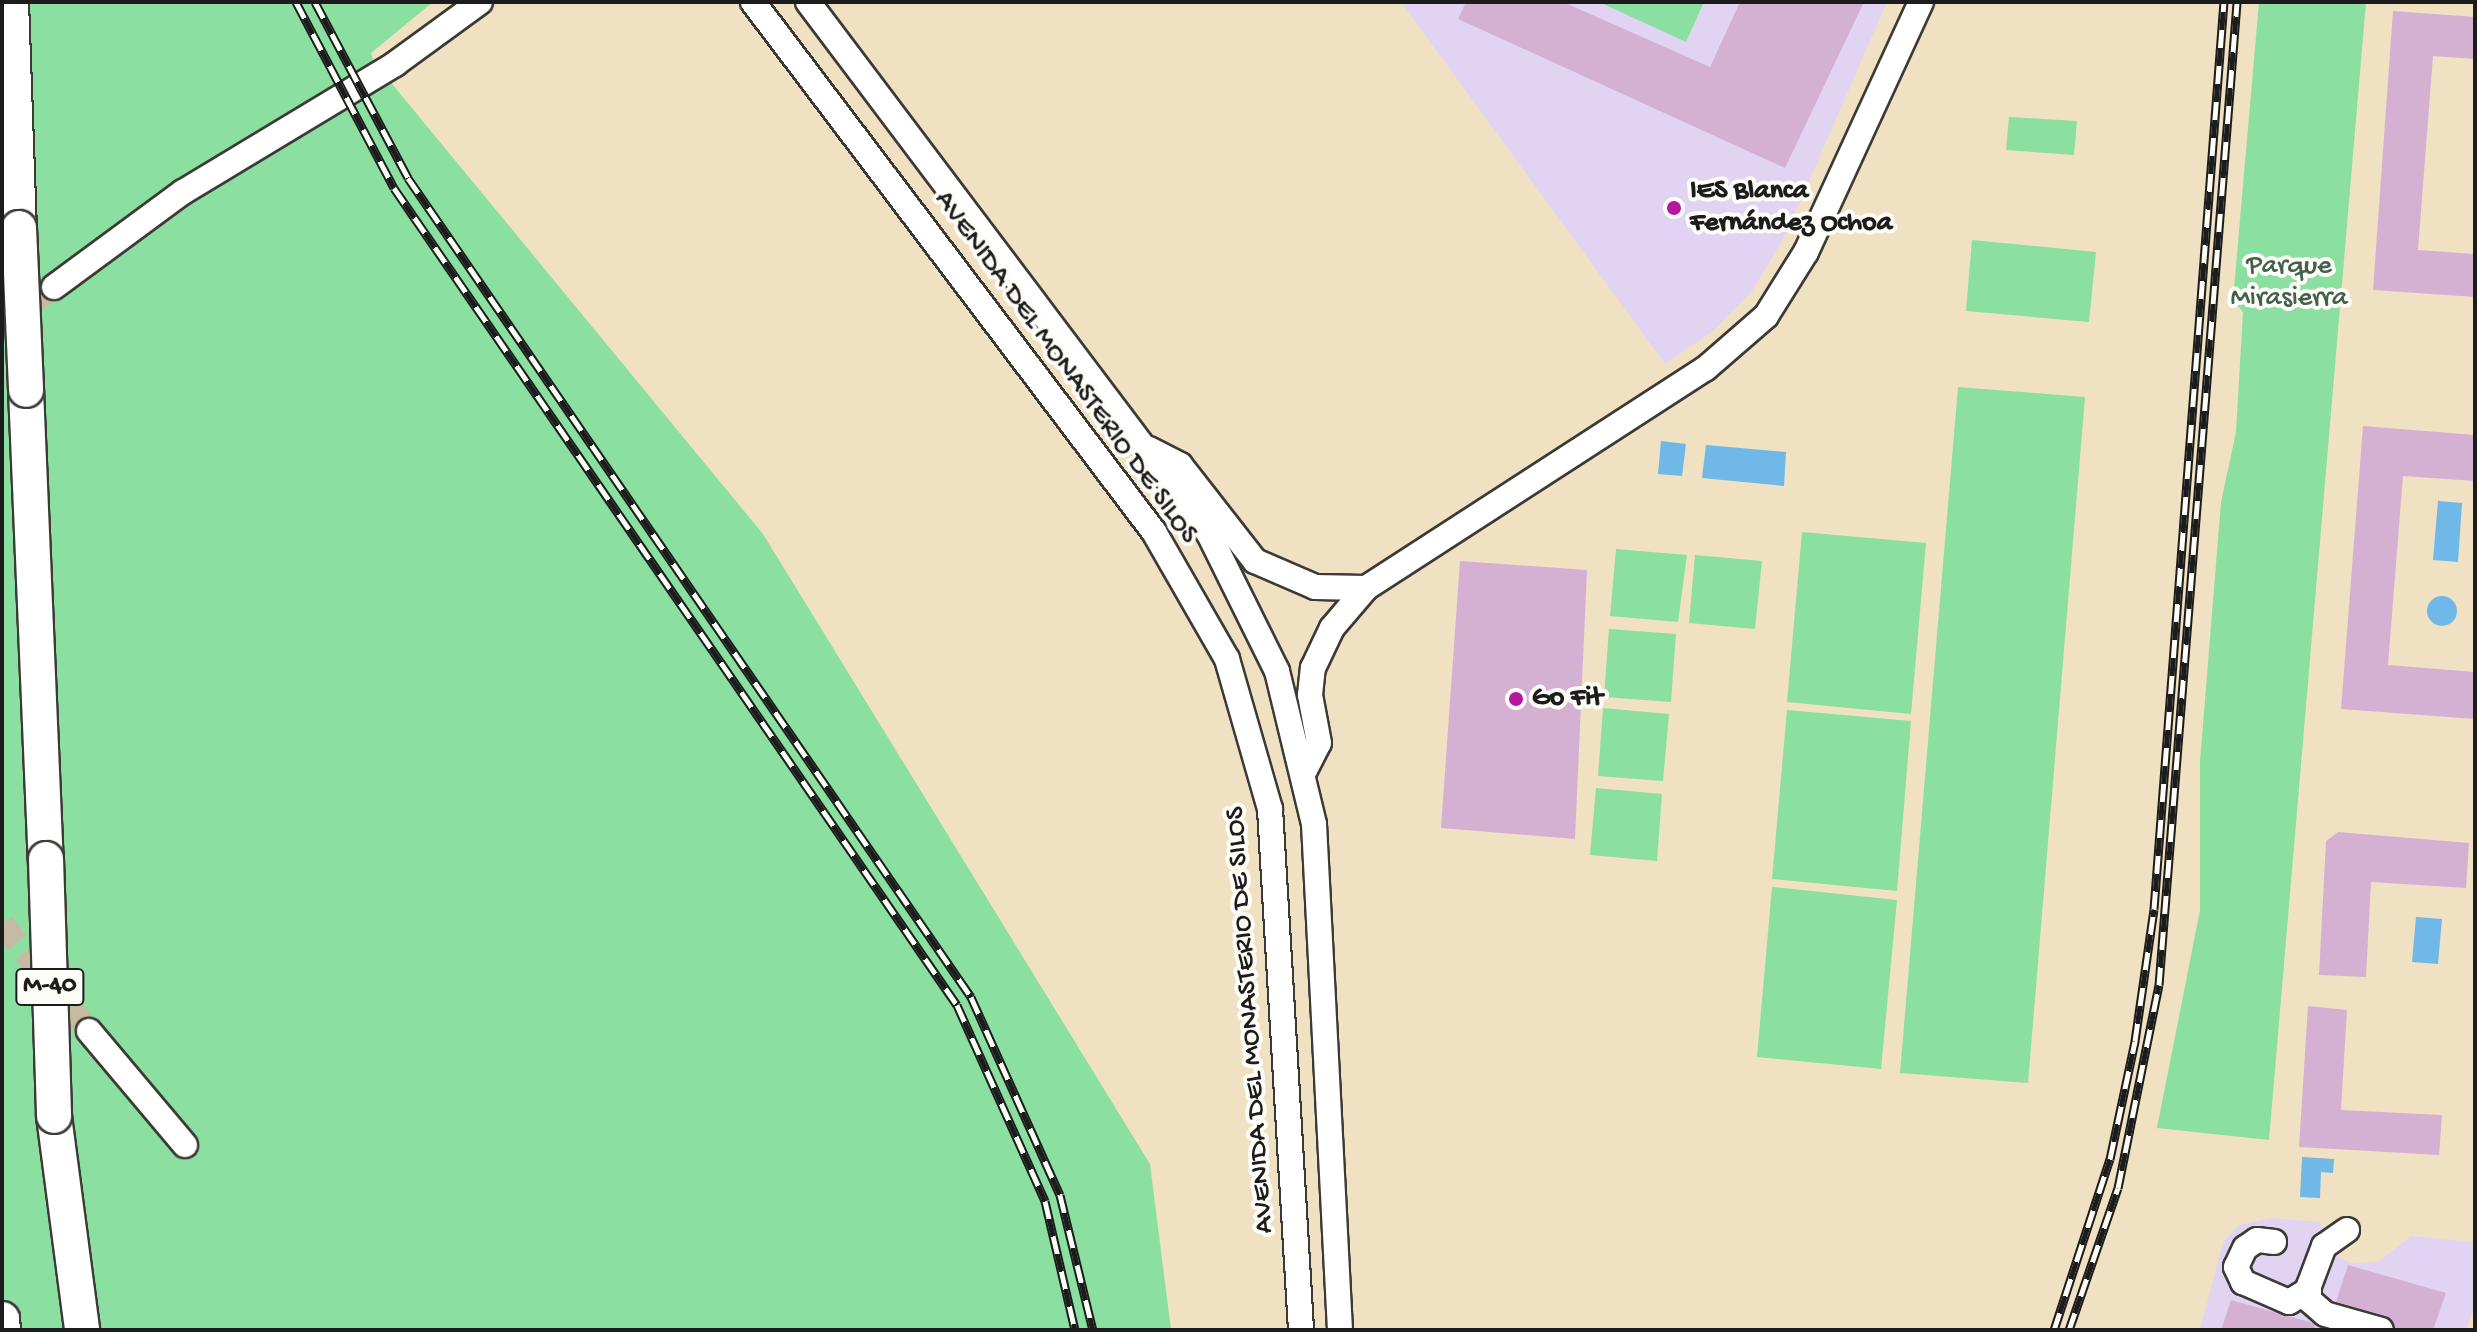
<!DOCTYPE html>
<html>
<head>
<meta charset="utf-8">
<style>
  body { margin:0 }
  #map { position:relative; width:2477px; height:1332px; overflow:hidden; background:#f0e1c3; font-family:"Gochi Hand",sans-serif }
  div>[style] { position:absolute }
  .built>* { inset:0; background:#e1d4f3 }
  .green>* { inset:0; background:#8adfa1 }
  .water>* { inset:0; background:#6fb8e8 }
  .round { border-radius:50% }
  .building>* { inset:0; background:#d4b1d3 }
  .minor-tunnel>* { height:24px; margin-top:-12px; transform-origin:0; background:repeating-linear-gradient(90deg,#c6baa2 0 24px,transparent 0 36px) }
  .roads { filter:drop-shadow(2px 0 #3c3a35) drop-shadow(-2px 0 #3c3a35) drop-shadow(0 2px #3c3a35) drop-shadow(0 -2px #3c3a35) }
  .minor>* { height:24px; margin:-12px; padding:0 12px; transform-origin:12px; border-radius:12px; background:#fff }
  .highway>* { height:34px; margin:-17px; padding:0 17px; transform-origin:17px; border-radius:17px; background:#fff }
  .rail>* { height:9px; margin-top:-4.5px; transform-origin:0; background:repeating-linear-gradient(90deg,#fdfcf7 0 18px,#1c1c1c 0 36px); box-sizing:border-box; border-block:2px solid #1c1c1c }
  .bridges { filter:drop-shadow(2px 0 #3c3a35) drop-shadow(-2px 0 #3c3a35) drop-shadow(0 2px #3c3a35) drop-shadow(0 -2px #3c3a35) }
  .highway-bridge>* { height:34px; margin:-17px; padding:0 17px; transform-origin:17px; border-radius:17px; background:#fff }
  .dots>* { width:22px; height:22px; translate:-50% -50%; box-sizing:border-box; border:4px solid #fdfcf7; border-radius:50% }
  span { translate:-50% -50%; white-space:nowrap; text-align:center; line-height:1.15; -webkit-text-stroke:8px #fdfcf7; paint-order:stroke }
  .shield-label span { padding:2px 6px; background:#fdfcf7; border:2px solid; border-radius:6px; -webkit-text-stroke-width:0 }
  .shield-label { font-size:26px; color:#1c1c1c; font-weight:700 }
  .poi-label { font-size:28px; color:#1c1c1c; font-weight:700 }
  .left { translate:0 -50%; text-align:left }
  .park-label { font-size:28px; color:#42604b }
  .street-label { font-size:28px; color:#1c1c1c }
  .frame { position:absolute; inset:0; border:4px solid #1c1c1c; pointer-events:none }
</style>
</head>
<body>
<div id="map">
  <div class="built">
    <div style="clip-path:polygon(1401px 2px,1887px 2px,1785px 236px,1752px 291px,1714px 330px,1665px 364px)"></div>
    <div style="clip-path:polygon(2272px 1218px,2320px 1222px,2335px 1255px,2350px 1263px,2378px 1262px,2411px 1236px,2475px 1242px,2475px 1304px,2466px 1330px,2200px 1330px,2223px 1242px,2239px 1225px)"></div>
  </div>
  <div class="green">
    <div style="clip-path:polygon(2px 2px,433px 2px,371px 53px,374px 62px,763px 534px,1150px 1164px,1171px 1330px,2px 1330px)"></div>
    <div style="clip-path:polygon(1599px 2px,1704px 2px,1686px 42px)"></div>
    <div style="clip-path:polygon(2259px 2px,2366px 2px,2269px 1140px,2157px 1128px,2200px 910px,2200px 762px,2221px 502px,2236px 432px,2243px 312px,2233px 300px)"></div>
    <div style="clip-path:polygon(2009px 117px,2077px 121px,2074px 155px,2006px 150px)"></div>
    <div style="clip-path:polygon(1972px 240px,2096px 252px,2089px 322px,1966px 311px)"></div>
    <div style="clip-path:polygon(1958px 387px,2085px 397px,2028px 1083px,1900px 1073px)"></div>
    <div style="clip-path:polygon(1802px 532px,1926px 543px,1911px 714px,1787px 702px)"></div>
    <div style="clip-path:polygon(1616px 549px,1687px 555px,1678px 622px,1610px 616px)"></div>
    <div style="clip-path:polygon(1695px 555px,1762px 561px,1755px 629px,1689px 623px)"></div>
    <div style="clip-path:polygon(1609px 629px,1676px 634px,1671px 702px,1604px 697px)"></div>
    <div style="clip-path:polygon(1603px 708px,1669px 714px,1663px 781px,1598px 776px)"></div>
    <div style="clip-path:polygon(1787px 710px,1911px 721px,1897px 891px,1772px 879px)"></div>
    <div style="clip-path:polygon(1596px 788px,1662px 794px,1657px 861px,1590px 855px)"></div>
    <div style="clip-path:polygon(1772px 887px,1897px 900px,1881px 1069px,1757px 1057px)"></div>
  </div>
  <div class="water">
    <div style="clip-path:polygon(1661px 441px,1686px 444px,1682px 476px,1658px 474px)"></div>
    <div style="clip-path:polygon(1706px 445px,1786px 452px,1784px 486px,1702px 478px)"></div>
    <div style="clip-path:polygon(2438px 501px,2462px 503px,2458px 562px,2433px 560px)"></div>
    <div class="round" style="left:2427px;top:596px;width:30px;height:30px"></div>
    <div style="clip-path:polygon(2416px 917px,2442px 919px,2438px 964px,2412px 962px)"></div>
    <div style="clip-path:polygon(2302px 1157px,2334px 1159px,2333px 1173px,2321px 1172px,2320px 1198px,2300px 1197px)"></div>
  </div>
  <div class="building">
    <div style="clip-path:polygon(1466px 2px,1563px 2px,1710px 67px,1740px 2px,1864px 2px,1785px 168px,1458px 19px)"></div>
    <div style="clip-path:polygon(2393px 11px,2475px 17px,2475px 59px,2433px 56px,2418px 250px,2475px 254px,2475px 297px,2373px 290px)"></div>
    <div style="clip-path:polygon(2363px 426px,2475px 435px,2475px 481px,2403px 476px,2388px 665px,2475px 672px,2475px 719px,2341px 709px)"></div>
    <div style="clip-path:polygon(1460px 561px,1587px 570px,1575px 839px,1441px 828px)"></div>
    <div style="clip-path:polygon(2338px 832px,2469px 843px,2466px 888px,2371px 882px,2366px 977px,2319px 975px,2326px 841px)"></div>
    <div style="clip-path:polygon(2308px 1006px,2347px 1010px,2341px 1110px,2442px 1115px,2439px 1155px,2299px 1147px)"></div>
    <div style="clip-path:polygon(2348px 1265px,2446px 1293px,2433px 1330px,2396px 1330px,2386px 1316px,2336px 1302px)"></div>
    <div style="clip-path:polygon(2231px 1300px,2313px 1323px,2317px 1330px,2221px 1330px)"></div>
  </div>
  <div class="minor-tunnel">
    <div style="left:2px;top:325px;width:64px;rotate:-36.2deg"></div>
    <div style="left:2px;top:924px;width:138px;rotate:50.9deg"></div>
  </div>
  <div class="roads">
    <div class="minor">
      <div style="left:753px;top:2px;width:665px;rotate:52.89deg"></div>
      <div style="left:1154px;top:532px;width:146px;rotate:60.1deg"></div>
      <div style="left:1227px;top:659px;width:156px;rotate:74deg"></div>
      <div style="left:1270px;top:809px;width:522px;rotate:86.59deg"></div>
      <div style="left:808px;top:2px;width:666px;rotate:52.99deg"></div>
      <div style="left:1209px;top:534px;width:153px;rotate:63.6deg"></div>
      <div style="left:1277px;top:671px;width:157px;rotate:76.4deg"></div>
      <div style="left:1314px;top:824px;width:507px;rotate:87.06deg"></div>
      <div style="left:54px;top:287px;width:160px;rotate:-36.4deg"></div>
      <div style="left:183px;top:192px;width:248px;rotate:-31.1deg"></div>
      <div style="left:395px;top:64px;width:105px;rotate:-36.1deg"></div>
      <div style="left:1149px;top:449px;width:35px;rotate:27deg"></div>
      <div style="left:1180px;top:465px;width:122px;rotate:52deg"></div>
      <div style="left:1255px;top:561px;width:65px;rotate:23.4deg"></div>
      <div style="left:1315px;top:587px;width:51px;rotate:1.1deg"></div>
      <div style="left:1305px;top:770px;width:30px;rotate:-63deg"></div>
      <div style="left:1319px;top:743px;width:49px;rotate:-100.6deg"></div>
      <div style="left:1310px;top:695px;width:27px;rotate:-84deg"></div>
      <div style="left:1313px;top:668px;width:44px;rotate:-64.6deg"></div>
      <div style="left:1332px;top:628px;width:52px;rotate:-49.6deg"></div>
      <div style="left:1366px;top:588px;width:404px;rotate:-32.9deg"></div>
      <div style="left:1705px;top:369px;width:81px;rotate:-41deg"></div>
      <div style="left:1766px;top:316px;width:75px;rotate:-58deg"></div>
      <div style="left:1806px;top:252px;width:275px;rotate:-65.3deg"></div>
      <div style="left:89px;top:1031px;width:149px;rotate:49.9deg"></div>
      <div style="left:2347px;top:1230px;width:28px;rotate:145deg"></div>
      <div style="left:2324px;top:1246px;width:43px;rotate:110.6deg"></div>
      <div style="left:2309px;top:1286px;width:14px;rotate:90deg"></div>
      <div style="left:2309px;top:1300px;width:21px;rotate:41deg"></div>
      <div style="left:2325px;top:1314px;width:58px;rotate:15.9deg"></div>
      <div style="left:2274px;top:1242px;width:17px;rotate:-173deg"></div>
      <div style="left:2257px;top:1240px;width:14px;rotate:146deg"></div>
      <div style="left:2245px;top:1248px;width:21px;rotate:115deg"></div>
      <div style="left:2236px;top:1267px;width:17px;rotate:65deg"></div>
      <div style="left:2243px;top:1282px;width:50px;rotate:23.5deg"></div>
      <div style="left:2289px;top:1302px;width:22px;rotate:-32deg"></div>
    </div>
    <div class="highway">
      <div style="left:11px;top:2px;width:226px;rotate:88deg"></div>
      <div style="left:26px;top:390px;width:469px;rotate:87.6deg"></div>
      <div style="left:54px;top:1116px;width:216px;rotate:82.5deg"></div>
      <div style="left:2px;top:1319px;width:11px;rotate:85deg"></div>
    </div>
  </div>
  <div class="rail">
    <div style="left:296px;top:2px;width:210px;rotate:62.2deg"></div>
    <div style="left:394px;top:188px;width:992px;rotate:55.43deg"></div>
    <div style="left:957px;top:1005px;width:215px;rotate:65.8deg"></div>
    <div style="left:1045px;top:1201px;width:132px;rotate:76.9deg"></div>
    <div style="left:315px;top:2px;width:199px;rotate:62.1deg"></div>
    <div style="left:408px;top:178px;width:994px;rotate:55.49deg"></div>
    <div style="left:971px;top:997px;width:217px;rotate:65.8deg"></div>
    <div style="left:1060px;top:1195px;width:139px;rotate:76.3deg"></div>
    <div style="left:2054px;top:1330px;width:180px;rotate:-71.9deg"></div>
    <div style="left:2110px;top:1159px;width:121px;rotate:-78deg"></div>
    <div style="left:2135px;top:1041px;width:133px;rotate:-81.8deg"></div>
    <div style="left:2154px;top:909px;width:910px;rotate:-85.59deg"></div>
    <div style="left:2069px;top:1330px;width:150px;rotate:-71deg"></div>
    <div style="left:2118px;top:1188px;width:207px;rotate:-78.6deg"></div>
    <div style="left:2159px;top:985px;width:986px;rotate:-85.46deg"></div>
  </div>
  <div class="bridges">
    <div class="highway-bridge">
      <div style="left:19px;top:228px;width:162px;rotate:87.5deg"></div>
      <div style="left:46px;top:859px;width:257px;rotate:88.2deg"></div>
    </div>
  </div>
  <div class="dots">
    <div style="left:1674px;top:208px;background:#b5179e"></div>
    <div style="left:1516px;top:699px;background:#b5179e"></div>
  </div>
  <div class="shield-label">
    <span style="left:50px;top:987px">M-40</span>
  </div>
  <div class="poi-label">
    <span class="left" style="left:1690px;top:208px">IES Blanca<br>Fernández Ochoa</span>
    <span class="left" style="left:1532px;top:699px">Go Fit</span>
  </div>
  <div class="park-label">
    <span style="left:2289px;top:283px">Parque<br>Mirasierra</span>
  </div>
  <div class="street-label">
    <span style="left:1065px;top:368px;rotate:54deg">AVENIDA DEL MONASTERIO DE SILOS</span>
    <span style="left:1251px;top:1020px;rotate:-94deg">AVENIDA DEL MONASTERIO DE SILOS</span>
  </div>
  <div class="frame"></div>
</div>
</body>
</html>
